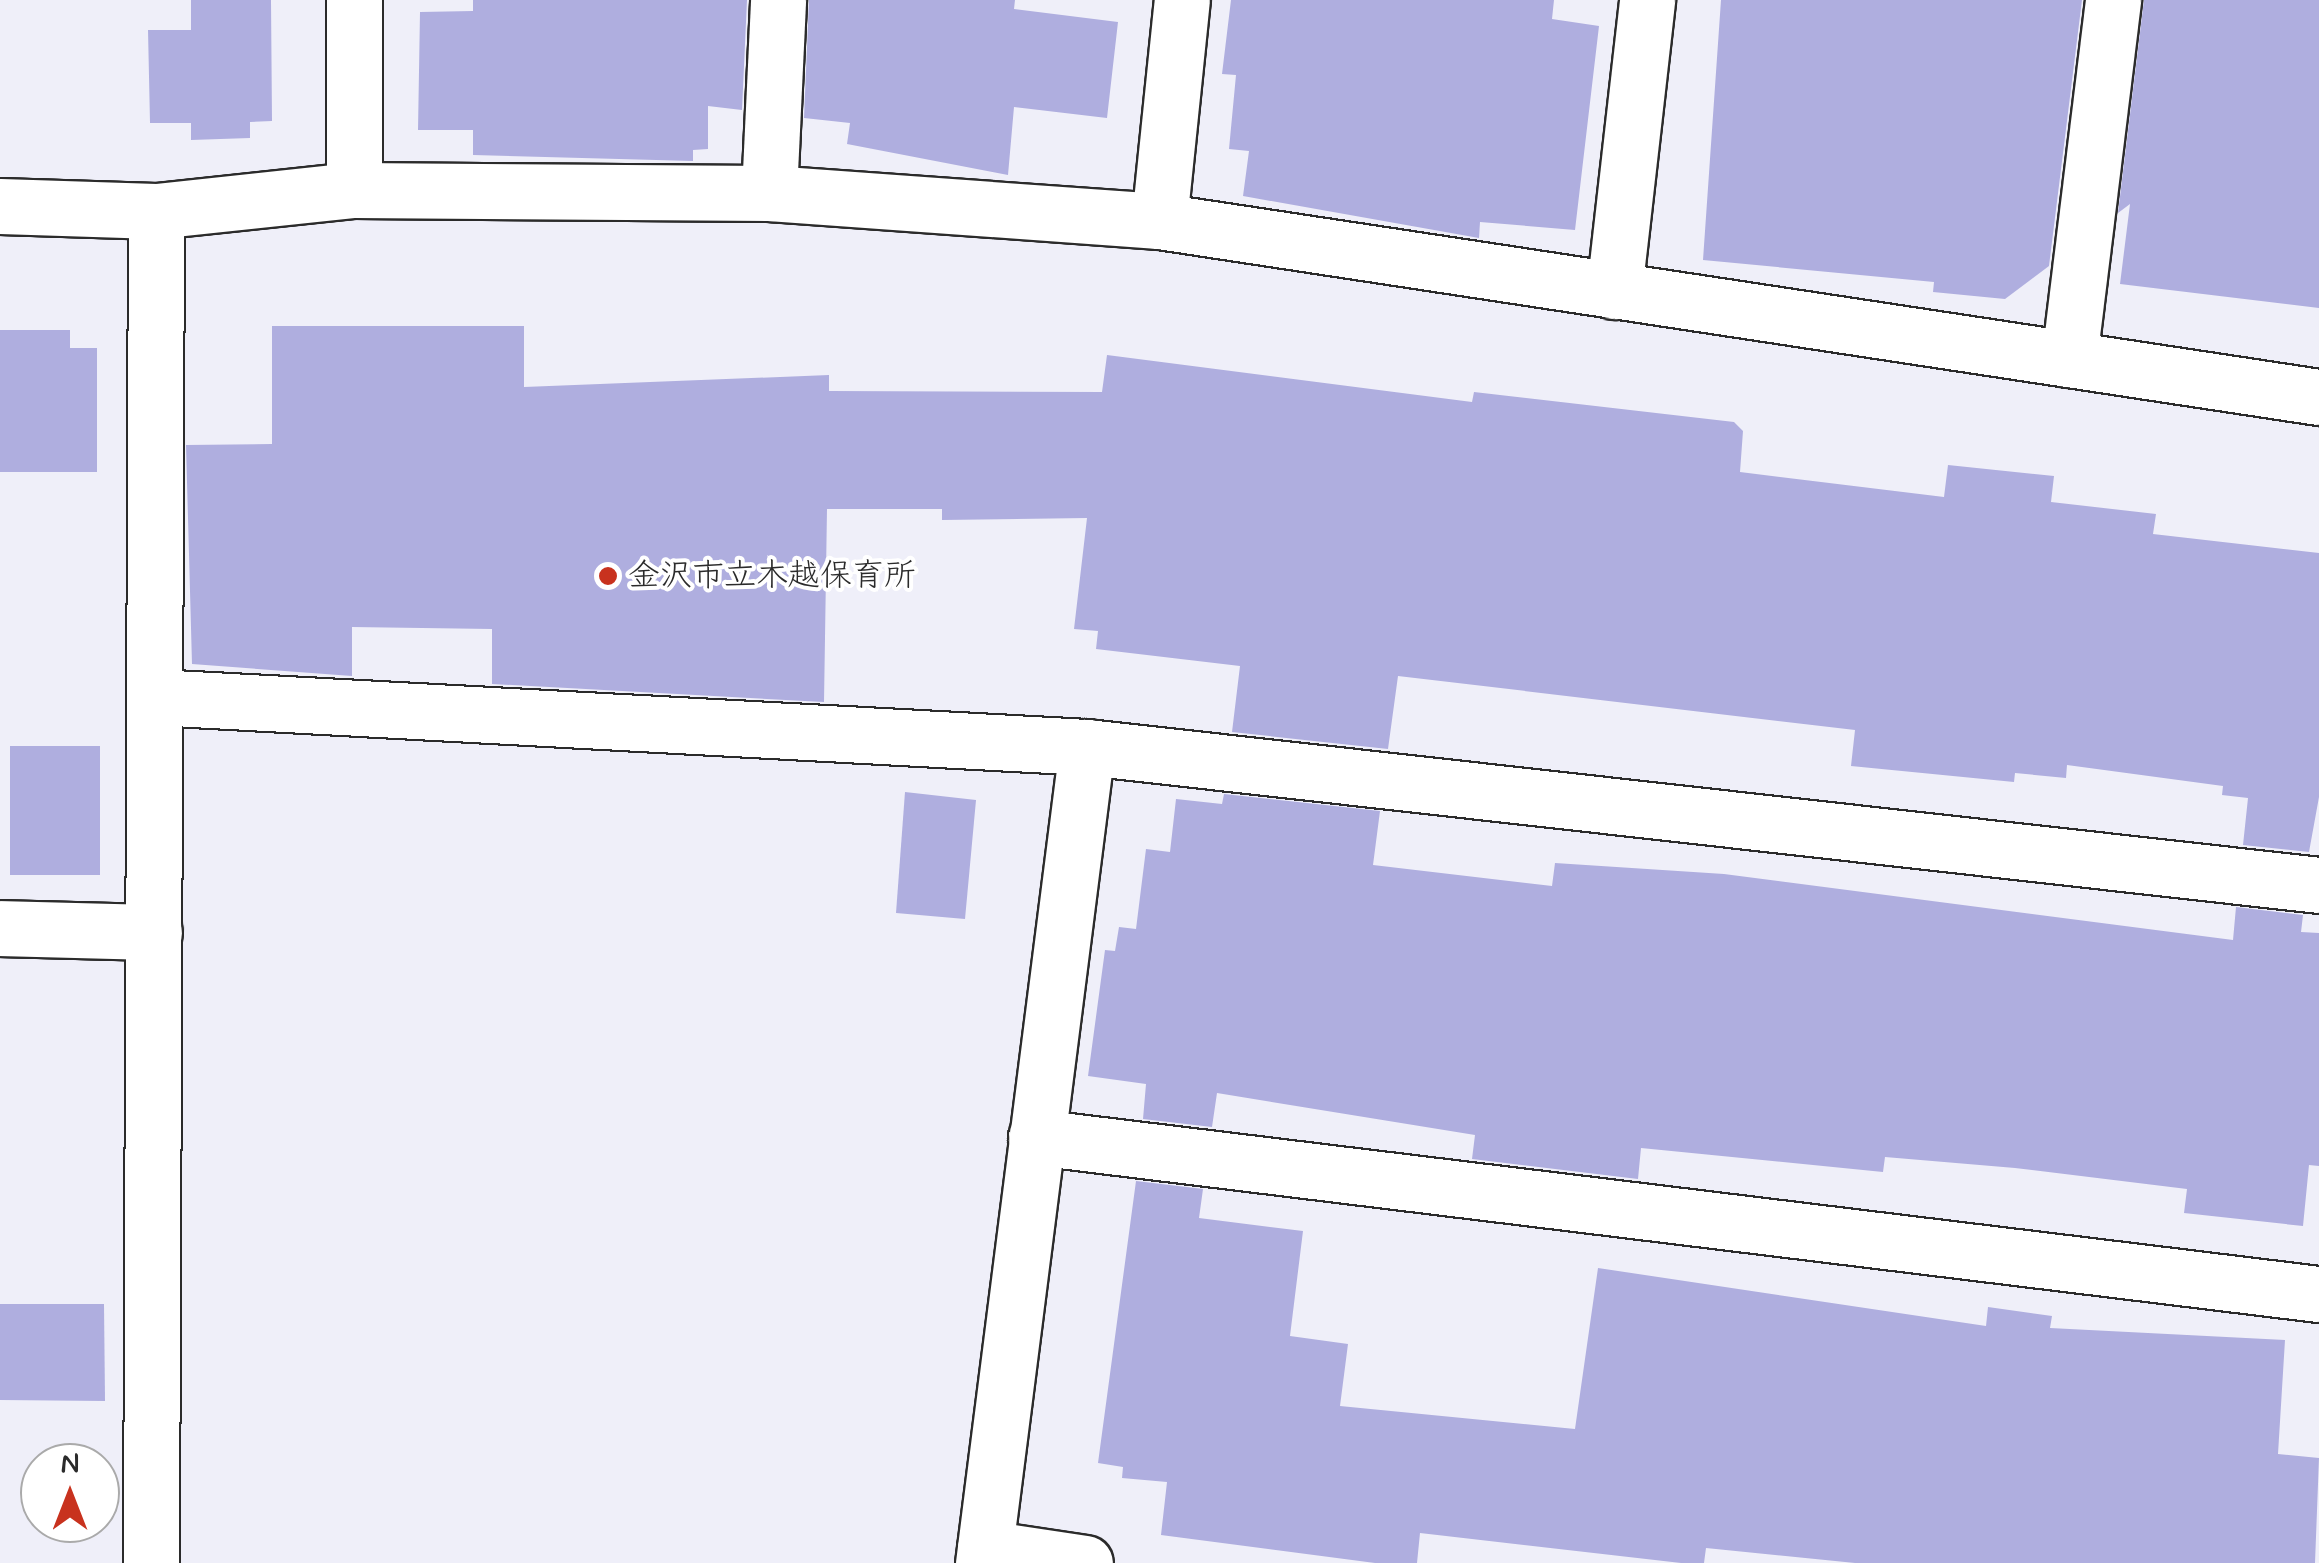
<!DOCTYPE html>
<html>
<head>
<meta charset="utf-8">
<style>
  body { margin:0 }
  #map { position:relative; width:2319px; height:1563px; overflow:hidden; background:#efeff9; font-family:Mynerve,"Klee One",sans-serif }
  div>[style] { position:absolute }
  .building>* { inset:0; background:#afaedf }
  .roads { filter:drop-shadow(2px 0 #2b2b2b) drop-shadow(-2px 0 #2b2b2b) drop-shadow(0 2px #2b2b2b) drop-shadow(0 -2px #2b2b2b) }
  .minor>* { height:55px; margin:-27.5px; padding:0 27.5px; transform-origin:27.5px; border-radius:27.5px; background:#fff }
  .dots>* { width:28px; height:28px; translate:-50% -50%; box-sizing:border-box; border:5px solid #fff; border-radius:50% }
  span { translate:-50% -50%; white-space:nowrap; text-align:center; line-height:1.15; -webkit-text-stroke:8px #fff; paint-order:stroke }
  .poi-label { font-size:32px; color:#2b2b2b }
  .left { translate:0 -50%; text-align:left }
  .north { position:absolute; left:20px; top:1443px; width:100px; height:100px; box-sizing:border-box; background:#fff; border:2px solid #aaa; border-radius:50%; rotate:0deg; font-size:28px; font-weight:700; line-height:40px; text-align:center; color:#2b2b2b }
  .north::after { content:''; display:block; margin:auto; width:35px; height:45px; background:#c8321e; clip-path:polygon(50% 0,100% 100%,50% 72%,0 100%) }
</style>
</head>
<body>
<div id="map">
  <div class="building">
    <div style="clip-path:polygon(191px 0,271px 0,272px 121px,250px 122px,250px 138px,191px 140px,191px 123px,150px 123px,148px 30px,191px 30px)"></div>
    <div style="clip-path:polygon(473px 0,747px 0,742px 110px,708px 106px,708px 149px,693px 150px,693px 161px,473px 155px,473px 130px,418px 130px,420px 12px,473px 11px)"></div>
    <div style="clip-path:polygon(809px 0,1015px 0,1014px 9px,1118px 22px,1107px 118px,1014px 107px,1008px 175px,847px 144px,850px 123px,804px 118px)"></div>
    <div style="clip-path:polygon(1231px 0,1554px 0,1552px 19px,1599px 26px,1575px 230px,1480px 222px,1479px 238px,1243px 196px,1249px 151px,1229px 149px,1236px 75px,1222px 74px)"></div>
    <div style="clip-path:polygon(1721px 0,2082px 0,2049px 266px,2005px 299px,1933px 292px,1934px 282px,1703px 260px)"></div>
    <div style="clip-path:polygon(2144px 0,2319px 0,2319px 308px,2120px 284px,2130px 204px,2118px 213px)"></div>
    <div style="clip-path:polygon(272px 326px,524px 326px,524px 387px,829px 375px,829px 391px,1102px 392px,1107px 355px,1472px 402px,1474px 392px,1734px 422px,1743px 431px,1740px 472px,1944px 497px,1948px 465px,2054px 476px,2051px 502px,2156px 514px,2153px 534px,2319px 553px,2319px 797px,2309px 852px,2243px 845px,2248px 798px,2222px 795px,2223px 786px,2067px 765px,2066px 778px,2015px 773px,2014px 782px,1851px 766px,1855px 730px,1398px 676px,1388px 749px,1232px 732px,1240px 666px,1096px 649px,1098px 631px,1074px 629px,1087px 518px,942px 520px,942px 509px,827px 509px,824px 702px,492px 684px,492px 629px,352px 627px,352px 676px,192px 664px,186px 445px,272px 444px)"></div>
    <div style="clip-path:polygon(0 330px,70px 330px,70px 348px,97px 348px,97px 472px,0 472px)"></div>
    <div style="clip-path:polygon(10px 746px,100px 746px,100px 875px,10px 875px)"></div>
    <div style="clip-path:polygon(905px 792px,976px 800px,965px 919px,896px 913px)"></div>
    <div style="clip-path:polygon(1224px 794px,1380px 811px,1373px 865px,1552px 886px,1555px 863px,1724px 874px,2233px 940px,2236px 907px,2303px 915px,2301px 932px,2319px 933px,2319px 1166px,2309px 1165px,2303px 1226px,2184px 1213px,2187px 1189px,2015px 1168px,1885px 1157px,1883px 1172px,1641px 1148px,1638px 1179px,1472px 1159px,1475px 1135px,1217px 1093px,1212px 1127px,1143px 1119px,1146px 1084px,1088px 1076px,1105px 950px,1115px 951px,1119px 927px,1136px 929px,1146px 849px,1170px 852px,1176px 799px,1222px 804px)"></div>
    <div style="clip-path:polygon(1136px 1181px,1203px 1189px,1199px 1218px,1303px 1231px,1290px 1336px,1348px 1344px,1340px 1406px,1575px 1429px,1598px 1268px,1986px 1326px,1988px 1307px,2052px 1316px,2050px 1328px,2285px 1340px,2278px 1454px,2319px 1458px,2315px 1563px,1855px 1563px,1706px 1548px,1704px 1563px,1681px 1563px,1420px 1533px,1417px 1563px,1375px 1563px,1161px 1535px,1167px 1482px,1122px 1478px,1123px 1467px,1098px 1463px)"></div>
    <div style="clip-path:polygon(0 1304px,104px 1304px,105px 1401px,0 1400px)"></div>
  </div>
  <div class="roads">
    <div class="minor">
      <div style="left:354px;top:0;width:190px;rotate:90deg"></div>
      <div style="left:769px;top:193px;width:193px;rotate:-87.3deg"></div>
      <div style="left:0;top:206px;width:156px;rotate:1.8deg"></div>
      <div style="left:156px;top:211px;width:199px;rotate:-6.1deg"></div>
      <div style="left:354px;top:190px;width:415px;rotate:0.4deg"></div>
      <div style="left:769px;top:193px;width:391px;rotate:4.1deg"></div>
      <div style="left:1159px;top:221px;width:1173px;rotate:8.63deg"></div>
      <div style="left:1159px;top:221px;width:222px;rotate:-84.1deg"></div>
      <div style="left:1614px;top:291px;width:293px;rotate:-83.5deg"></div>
      <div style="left:2069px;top:359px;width:362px;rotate:-83deg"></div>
      <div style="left:155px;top:697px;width:933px;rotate:3.07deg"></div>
      <div style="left:1087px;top:747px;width:823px;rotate:97.26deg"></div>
      <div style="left:1087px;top:747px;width:1240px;rotate:6.39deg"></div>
      <div style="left:0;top:928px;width:154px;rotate:1.5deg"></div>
      <div style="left:1036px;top:1137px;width:1293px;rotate:6.98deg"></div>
      <div style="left:985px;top:1548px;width:101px;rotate:8.5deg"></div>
      <div style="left:151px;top:1563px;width:1352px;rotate:-89.79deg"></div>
    </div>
  </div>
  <div class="dots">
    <div style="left:608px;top:576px;background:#c8321e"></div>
  </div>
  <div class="poi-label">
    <span class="left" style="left:628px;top:576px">金沢市立木越保育所</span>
  </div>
  <div class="north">N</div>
</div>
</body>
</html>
